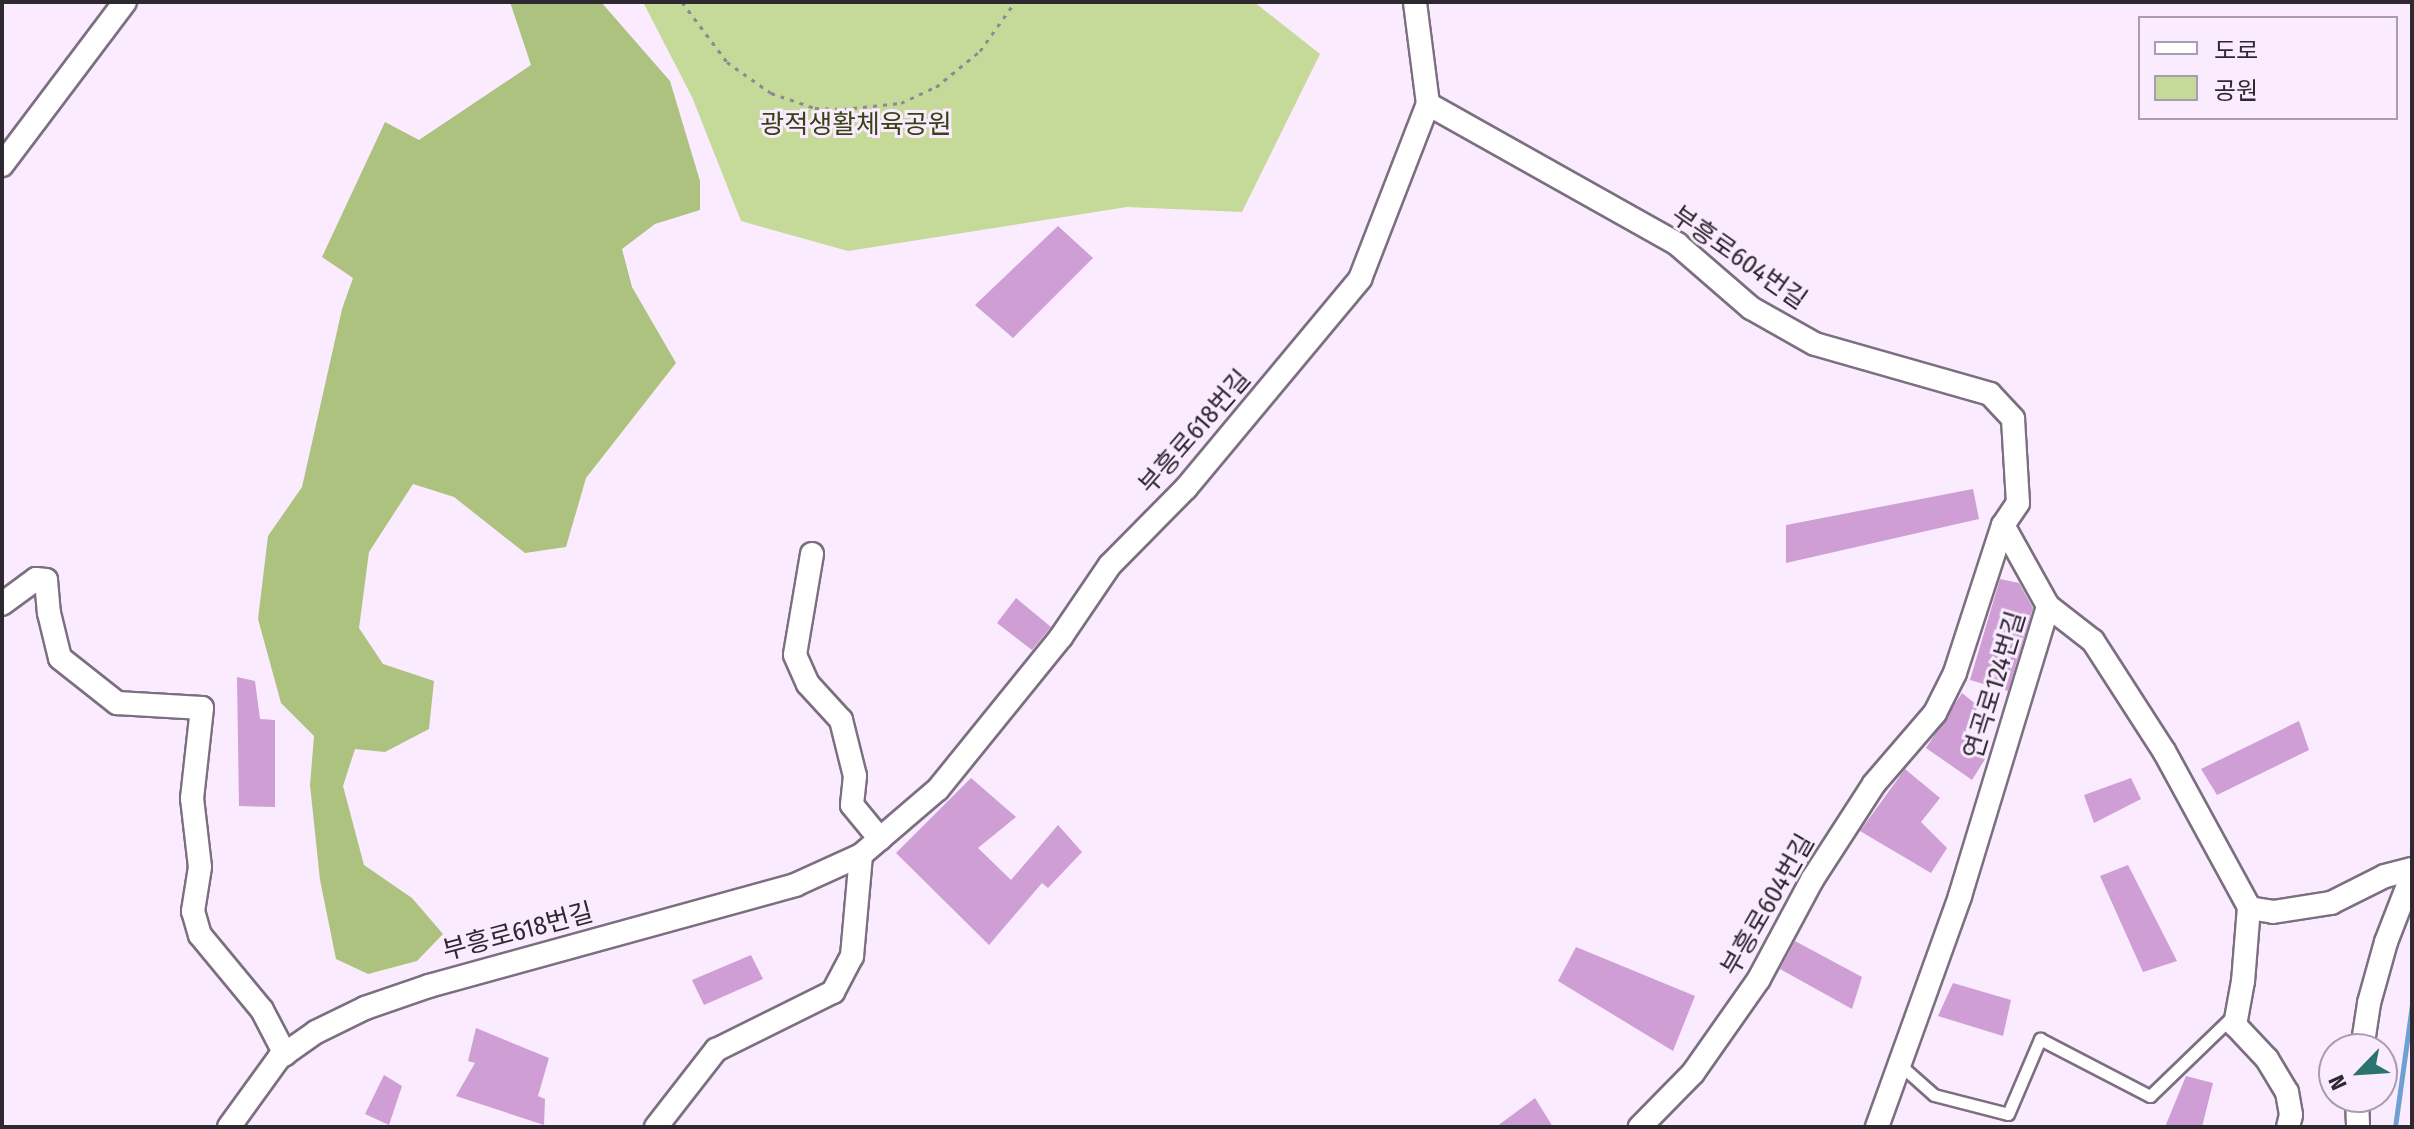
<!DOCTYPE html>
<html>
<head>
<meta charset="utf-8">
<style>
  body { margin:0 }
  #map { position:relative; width:2414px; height:1129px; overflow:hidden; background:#faebff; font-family:"Fira Sans Condensed","Noto Sans KR",sans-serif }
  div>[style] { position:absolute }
  .green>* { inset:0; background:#c5d998 }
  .forest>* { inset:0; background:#aec27f }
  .stream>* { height:5px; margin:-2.5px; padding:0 2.5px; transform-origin:2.5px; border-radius:2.5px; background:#6ea1d2 }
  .building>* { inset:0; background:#ce9ed4 }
  .path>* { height:3px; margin-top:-1.5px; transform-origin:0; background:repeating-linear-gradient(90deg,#928895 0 4px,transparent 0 10px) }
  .roads { filter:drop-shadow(2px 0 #7c6f80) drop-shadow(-2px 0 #7c6f80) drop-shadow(0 2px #7c6f80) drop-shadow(0 -2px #7c6f80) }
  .lane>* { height:11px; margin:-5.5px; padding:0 5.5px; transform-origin:5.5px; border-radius:5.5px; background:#fff }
  .street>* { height:22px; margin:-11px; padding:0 11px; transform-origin:11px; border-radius:11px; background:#fff }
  span { translate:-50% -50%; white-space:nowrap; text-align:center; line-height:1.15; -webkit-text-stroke:6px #faebff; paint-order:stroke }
  .park-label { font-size:26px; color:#374312 }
  .street-label { font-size:26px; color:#2e2930 }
  .frame { position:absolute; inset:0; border:4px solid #2e2930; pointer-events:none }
  .legend { position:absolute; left:2138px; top:16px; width:260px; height:104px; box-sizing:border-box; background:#faebff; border:2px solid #a89dac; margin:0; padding:10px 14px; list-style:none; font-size:24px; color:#2e2930 }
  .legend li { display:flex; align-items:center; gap:16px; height:40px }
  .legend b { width:40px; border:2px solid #a89dac }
  .north { position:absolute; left:2318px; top:1033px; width:80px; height:80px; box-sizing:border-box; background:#faebff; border:2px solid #a89dac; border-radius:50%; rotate:245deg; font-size:22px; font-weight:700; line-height:32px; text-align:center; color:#2e2930 }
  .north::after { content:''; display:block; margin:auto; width:28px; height:36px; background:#2a7470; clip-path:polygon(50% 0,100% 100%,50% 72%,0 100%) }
</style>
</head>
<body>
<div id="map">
  <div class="green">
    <div style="clip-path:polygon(643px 2px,1254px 2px,1320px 54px,1242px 212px,1127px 207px,848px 251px,741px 221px,692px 97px)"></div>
  </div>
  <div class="forest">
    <div style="clip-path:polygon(510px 2px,601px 2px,670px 81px,700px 181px,700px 210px,655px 224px,622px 249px,632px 287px,676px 363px,586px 478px,566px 547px,525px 553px,454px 497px,413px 484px,369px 552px,359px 628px,383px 664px,434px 681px,429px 729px,385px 752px,355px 749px,343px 786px,364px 865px,412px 898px,443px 934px,417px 961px,368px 974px,336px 959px,320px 880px,310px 785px,314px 736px,281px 703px,258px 619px,268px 536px,302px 487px,342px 309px,353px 278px,322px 257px,385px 122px,419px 140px,531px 65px)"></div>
  </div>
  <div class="stream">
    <div style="left:2395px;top:1127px;width:123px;rotate:-82.1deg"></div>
  </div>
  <div class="building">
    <div style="clip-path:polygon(1058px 226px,1093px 258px,1013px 338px,975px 305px)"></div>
    <div style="clip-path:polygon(1973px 489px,1979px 519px,1786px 563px,1786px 525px)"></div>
    <div style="clip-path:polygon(2000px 579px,2019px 583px,2033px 608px,2008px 691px,1970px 680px)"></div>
    <div style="clip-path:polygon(1016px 598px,1051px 627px,1032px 650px,997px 623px)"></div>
    <div style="clip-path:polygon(237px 677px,255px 681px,260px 719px,275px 720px,275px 807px,239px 806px)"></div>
    <div style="clip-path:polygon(1962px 693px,1978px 706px,1964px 735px,1987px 756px,1972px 780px,1926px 748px)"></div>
    <div style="clip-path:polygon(2299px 721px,2309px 750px,2217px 795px,2201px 769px)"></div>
    <div style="clip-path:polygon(1905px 769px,1940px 798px,1921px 822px,1947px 848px,1931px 873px,1860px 831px)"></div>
    <div style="clip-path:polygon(971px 778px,1016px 817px,978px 848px,1011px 880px,1058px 825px,1082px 852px,1048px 888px,1042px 883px,989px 945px,896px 853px)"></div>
    <div style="clip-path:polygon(2131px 778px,2141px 799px,2094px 823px,2084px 795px)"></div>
    <div style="clip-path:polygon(2128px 865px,2177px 961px,2143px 972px,2100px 876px)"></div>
    <div style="clip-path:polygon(1795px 941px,1862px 977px,1852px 1009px,1780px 969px)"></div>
    <div style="clip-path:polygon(1576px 947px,1695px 996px,1673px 1051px,1558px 981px)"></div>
    <div style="clip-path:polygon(751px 955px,763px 979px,704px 1005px,692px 980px)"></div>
    <div style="clip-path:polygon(1953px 983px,2011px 1000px,2003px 1036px,1938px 1016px)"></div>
    <div style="clip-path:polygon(476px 1028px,549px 1058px,538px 1096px,545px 1099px,544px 1125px,456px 1096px,475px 1063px,468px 1061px)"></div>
    <div style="clip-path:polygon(384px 1075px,402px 1086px,389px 1125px,365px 1114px)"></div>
    <div style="clip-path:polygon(2186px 1076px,2213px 1083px,2202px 1127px,2165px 1127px)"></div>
    <div style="clip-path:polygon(1535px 1098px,1553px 1127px,1496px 1127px)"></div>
  </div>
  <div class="path">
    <div style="left:682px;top:2px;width:75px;rotate:53.1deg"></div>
    <div style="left:727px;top:62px;width:54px;rotate:35.2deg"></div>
    <div style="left:771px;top:93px;width:46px;rotate:18.8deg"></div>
    <div style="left:815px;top:108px;width:28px;rotate:2deg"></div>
    <div style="left:843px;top:109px;width:58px;rotate:-5.9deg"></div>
    <div style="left:901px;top:103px;width:38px;rotate:-25deg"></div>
    <div style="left:936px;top:87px;width:57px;rotate:-39.3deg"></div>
    <div style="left:980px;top:51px;width:60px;rotate:-54.5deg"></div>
  </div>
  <div class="roads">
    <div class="lane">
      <div style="left:1898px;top:1063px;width:48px;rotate:41.6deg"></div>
      <div style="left:1934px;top:1095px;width:76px;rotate:14.4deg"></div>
      <div style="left:2008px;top:1114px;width:82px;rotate:-66.9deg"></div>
      <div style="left:2040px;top:1039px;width:124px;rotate:27.4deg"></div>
      <div style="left:2150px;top:1096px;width:117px;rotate:-44deg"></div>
    </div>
    <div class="street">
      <div style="left:1428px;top:104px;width:286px;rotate:29.3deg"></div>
      <div style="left:1677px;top:244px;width:98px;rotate:40.9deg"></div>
      <div style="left:1751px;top:308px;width:73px;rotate:29.4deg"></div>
      <div style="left:1815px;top:344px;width:182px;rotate:15.9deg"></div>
      <div style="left:1990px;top:394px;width:34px;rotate:47deg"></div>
      <div style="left:2013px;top:419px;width:84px;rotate:86.6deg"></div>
      <div style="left:2018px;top:503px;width:27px;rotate:124deg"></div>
      <div style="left:2003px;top:525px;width:156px;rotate:108deg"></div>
      <div style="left:1955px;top:673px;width:45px;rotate:116.6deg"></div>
      <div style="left:1935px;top:713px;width:94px;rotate:130.7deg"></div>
      <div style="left:1874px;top:784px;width:114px;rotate:122.9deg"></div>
      <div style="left:1812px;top:880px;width:112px;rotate:118.2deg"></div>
      <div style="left:1759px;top:979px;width:115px;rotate:125.1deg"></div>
      <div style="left:1693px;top:1073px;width:76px;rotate:134.5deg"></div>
      <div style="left:2px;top:165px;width:204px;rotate:-53deg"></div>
      <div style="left:2003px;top:525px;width:93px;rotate:60.9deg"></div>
      <div style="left:2048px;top:606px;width:57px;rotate:37.9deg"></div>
      <div style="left:2093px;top:641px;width:131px;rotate:57.2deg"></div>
      <div style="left:2164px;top:751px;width:178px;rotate:61.4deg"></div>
      <div style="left:2249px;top:907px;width:74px;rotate:94.6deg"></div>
      <div style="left:2243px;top:981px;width:45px;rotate:100.3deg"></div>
      <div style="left:2235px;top:1025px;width:47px;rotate:46.7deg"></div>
      <div style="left:2267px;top:1059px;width:39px;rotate:59deg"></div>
      <div style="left:2287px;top:1092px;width:23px;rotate:80deg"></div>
      <div style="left:2291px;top:1115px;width:12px;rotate:104deg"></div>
      <div style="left:812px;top:554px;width:102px;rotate:99.6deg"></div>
      <div style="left:795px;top:655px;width:32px;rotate:66deg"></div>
      <div style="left:808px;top:684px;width:49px;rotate:47.5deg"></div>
      <div style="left:841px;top:720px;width:58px;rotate:76deg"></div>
      <div style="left:855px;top:776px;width:29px;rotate:96deg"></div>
      <div style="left:852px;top:805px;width:44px;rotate:50.5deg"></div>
      <div style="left:2px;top:604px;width:42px;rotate:-36.3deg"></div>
      <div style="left:36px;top:579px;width:10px;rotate:6deg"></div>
      <div style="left:46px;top:580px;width:33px;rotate:85deg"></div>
      <div style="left:49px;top:613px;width:46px;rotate:76.3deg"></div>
      <div style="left:60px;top:658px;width:73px;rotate:38.3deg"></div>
      <div style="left:117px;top:703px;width:85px;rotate:3.4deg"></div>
      <div style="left:202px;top:708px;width:91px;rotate:96.3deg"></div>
      <div style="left:192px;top:798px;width:69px;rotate:83.4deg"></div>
      <div style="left:200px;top:867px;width:45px;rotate:99deg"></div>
      <div style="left:193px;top:911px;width:25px;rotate:74deg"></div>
      <div style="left:200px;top:935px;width:97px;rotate:50.4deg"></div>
      <div style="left:262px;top:1010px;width:50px;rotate:62.4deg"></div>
      <div style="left:2249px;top:908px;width:24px;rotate:9deg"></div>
      <div style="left:2273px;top:912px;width:59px;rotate:-8.8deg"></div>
      <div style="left:2331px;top:903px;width:60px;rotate:-26.6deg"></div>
      <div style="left:2385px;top:876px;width:28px;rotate:-15deg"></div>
      <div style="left:2362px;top:1049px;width:47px;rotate:-81.3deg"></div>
      <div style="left:2369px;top:1003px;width:63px;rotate:-74.4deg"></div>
      <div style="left:2386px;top:942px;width:72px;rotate:-68.8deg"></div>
      <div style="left:2357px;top:1097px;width:30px;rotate:88deg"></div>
      <div style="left:229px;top:1127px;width:85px;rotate:-54.1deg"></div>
      <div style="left:279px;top:1058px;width:45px;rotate:-35.1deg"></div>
      <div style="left:316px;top:1032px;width:55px;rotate:-26.1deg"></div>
      <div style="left:365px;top:1008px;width:68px;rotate:-19deg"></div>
      <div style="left:429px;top:986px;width:380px;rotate:-15.4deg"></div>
      <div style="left:795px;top:885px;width:72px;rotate:-24.4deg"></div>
      <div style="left:861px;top:855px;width:101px;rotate:-40.6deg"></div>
      <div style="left:938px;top:789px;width:196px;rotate:-51deg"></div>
      <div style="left:1061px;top:637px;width:87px;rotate:-55.8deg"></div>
      <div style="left:1110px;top:565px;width:108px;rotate:-45.4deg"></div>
      <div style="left:1186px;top:488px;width:272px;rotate:-50.2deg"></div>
      <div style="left:1360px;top:279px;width:188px;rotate:-68.8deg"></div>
      <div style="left:1428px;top:104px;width:103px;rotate:-97.3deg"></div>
      <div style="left:656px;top:1127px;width:98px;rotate:-52.1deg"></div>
      <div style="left:716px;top:1050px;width:131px;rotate:-26.4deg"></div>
      <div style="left:833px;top:992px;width:41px;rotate:-62.2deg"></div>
      <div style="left:852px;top:956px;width:101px;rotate:-84.9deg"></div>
      <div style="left:1877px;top:1127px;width:245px;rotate:-70.2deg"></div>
      <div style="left:1960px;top:896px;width:303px;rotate:-73.1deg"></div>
    </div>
  </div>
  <div class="park-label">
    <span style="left:856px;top:125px">광적생활체육공원</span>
  </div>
  <div class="street-label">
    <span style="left:1739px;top:258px;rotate:35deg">부흥로604번길</span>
    <span style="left:1195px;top:432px;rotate:-49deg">부흥로618번길</span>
    <span style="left:1995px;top:685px;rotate:-73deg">연곡로124번길</span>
    <span style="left:1768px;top:905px;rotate:-60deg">부흥로604번길</span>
    <span style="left:518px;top:932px;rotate:-15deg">부흥로618번길</span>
  </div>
  <div class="frame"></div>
  <ul class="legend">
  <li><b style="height:10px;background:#fff"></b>도로</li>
  <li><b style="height:22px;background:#c5d998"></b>공원</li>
  </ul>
  <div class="north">N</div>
</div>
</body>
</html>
